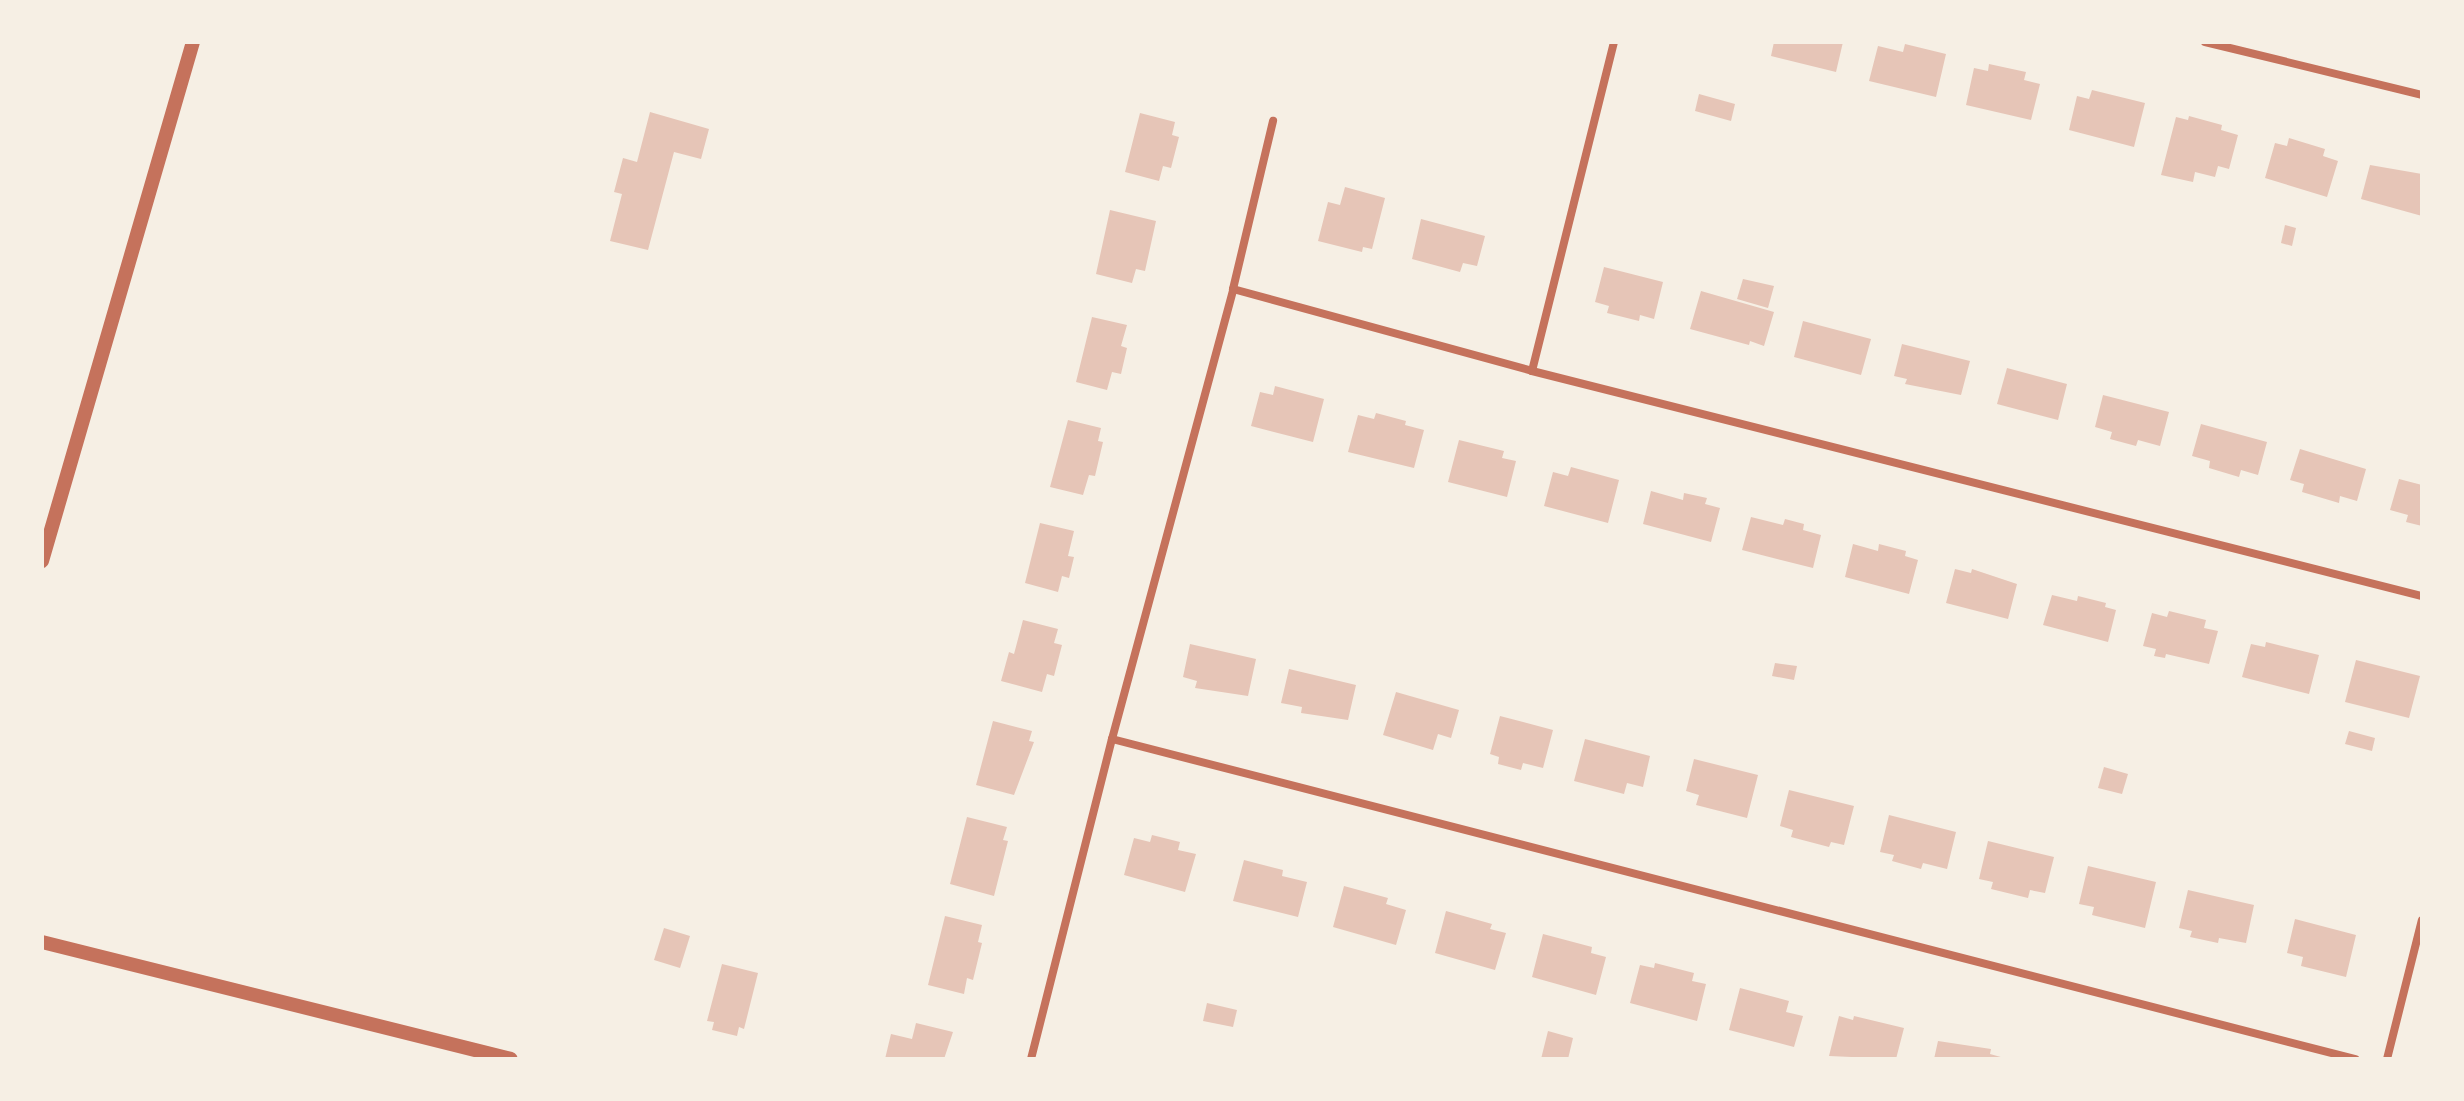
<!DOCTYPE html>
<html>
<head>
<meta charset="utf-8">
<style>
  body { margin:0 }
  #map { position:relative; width:2464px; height:1101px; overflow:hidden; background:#f6efe4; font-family:"Source Sans 3",sans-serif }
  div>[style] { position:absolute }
  .building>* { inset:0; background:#e6c5b7 }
  .minor>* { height:8px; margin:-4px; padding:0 4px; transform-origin:4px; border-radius:4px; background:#c5725c }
  .tertiary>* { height:14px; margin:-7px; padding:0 7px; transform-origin:7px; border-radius:7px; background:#c5725c }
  span { translate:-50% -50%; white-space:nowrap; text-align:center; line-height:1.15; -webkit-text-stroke:8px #f6efe4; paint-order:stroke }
  .frame { position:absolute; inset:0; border:44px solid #f6efe4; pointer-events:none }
</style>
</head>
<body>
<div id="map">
  <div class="building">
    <div style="clip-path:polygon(1774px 42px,1843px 42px,1836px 72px,1771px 56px)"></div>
    <div style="clip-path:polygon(1905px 44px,1946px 54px,1936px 97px,1869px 81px,1878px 46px,1903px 52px)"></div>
    <div style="clip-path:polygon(1989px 64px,2026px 72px,2024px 80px,2040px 84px,2031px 120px,1966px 105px,1974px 68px,1988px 71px)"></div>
    <div style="clip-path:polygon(2092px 90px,2145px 103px,2134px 147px,2069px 130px,2077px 96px,2089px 99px)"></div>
    <div style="clip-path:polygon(1699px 94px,1735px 104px,1731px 121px,1695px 111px)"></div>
    <div style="clip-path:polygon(650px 112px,709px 129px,701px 159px,674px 152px,648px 250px,610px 241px,622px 194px,614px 192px,623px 158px,637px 162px)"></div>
    <div style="clip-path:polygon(1140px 113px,1175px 122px,1172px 135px,1179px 137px,1171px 168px,1163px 166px,1159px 181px,1125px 172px)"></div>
    <div style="clip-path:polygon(2189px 116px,2222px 125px,2221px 130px,2238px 135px,2229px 169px,2218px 166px,2215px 177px,2195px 172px,2193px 182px,2161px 175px,2176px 117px,2188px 120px)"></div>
    <div style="clip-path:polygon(2289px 138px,2325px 149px,2323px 156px,2338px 161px,2327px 197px,2265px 178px,2275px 143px,2287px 146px)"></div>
    <div style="clip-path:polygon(2370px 165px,2422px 174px,2422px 216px,2361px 199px)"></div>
    <div style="clip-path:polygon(1345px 187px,1385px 198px,1372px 249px,1363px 247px,1362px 252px,1318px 241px,1328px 202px,1340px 205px)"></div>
    <div style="clip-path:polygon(1110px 210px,1156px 221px,1145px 271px,1136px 269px,1132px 283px,1096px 274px)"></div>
    <div style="clip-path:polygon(1421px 219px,1485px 236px,1477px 266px,1463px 263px,1460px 272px,1412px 259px)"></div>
    <div style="clip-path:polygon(2285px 225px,2296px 228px,2292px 246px,2281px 243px)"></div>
    <div style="clip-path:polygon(1604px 267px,1663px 282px,1654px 319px,1640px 315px,1639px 321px,1607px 313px,1609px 306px,1595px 302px)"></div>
    <div style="clip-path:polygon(1743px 279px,1774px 286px,1768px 308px,1737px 299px)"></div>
    <div style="clip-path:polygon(1701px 291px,1774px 312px,1764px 346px,1750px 341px,1749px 345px,1690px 329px)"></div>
    <div style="clip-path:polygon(1092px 317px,1127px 325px,1121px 346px,1127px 348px,1121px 374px,1112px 372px,1107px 390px,1076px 382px)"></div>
    <div style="clip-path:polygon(1803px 321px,1871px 339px,1861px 375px,1794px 357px)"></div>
    <div style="clip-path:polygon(1902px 344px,1970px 361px,1961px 395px,1905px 384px,1907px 379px,1894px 376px)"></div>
    <div style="clip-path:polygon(2007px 368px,2067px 384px,2058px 420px,1997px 404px)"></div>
    <div style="clip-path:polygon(1275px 386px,1324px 399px,1313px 442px,1251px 426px,1260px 392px,1273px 395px)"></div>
    <div style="clip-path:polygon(2103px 395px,2169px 412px,2160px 446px,2138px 440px,2136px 446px,2110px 439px,2112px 432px,2095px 427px)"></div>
    <div style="clip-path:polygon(1376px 413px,1406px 421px,1405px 425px,1424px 430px,1414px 468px,1348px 452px,1358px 415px,1374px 419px)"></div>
    <div style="clip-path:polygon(1068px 420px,1101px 428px,1098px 441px,1103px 442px,1095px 476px,1089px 475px,1083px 495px,1050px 487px)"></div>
    <div style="clip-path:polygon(2201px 424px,2267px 442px,2258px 475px,2241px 470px,2239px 477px,2209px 468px,2210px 461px,2192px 456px)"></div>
    <div style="clip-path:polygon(1459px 440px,1504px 451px,1502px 458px,1516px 461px,1507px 497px,1448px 482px)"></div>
    <div style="clip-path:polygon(2300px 449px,2366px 469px,2357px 501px,2340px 496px,2339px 503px,2302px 492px,2304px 484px,2290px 480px)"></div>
    <div style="clip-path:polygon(1571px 467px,1619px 480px,1608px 523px,1544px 506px,1553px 472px,1568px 476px)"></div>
    <div style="clip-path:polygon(2399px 479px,2422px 485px,2422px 526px,2406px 522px,2408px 515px,2390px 510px)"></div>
    <div style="clip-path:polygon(1651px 491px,1683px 500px,1684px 493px,1707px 498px,1705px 504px,1720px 508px,1711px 542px,1643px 524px)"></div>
    <div style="clip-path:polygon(1751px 517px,1783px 525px,1785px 519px,1804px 524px,1803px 530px,1821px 535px,1813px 568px,1742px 550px)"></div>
    <div style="clip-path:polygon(1040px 523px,1074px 531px,1068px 556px,1074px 557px,1069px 578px,1062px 576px,1058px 592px,1025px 583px)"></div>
    <div style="clip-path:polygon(1853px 544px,1878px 551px,1879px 544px,1906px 551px,1905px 556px,1918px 560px,1909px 594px,1845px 577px)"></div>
    <div style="clip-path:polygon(1955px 569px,1971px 573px,1972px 569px,2017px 584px,2008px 619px,1946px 603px)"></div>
    <div style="clip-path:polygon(2052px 595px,2077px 601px,2078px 596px,2106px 603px,2105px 607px,2116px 610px,2108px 642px,2043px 625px)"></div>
    <div style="clip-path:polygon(2169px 611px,2206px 620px,2204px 628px,2218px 631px,2209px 664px,2166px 654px,2165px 658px,2154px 656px,2156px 649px,2143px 646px,2152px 613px,2167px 617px)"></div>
    <div style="clip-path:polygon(1023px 620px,1058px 629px,1054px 643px,1062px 645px,1054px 676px,1047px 674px,1042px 692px,1001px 681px,1009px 652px,1014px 654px)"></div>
    <div style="clip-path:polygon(2266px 642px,2319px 655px,2309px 694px,2242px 677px,2251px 644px,2265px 647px)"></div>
    <div style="clip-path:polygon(1190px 644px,1256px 659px,1248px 696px,1195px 688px,1197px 681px,1183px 677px)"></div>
    <div style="clip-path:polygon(2356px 660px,2420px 676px,2409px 718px,2345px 702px)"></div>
    <div style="clip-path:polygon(1775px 663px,1797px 666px,1794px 680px,1772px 676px)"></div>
    <div style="clip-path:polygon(1289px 669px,1356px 685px,1348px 720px,1301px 713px,1302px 707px,1281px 703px)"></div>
    <div style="clip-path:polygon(1396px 692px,1459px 710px,1451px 738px,1438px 734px,1433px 750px,1383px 735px)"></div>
    <div style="clip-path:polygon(1500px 716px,1553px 730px,1543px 768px,1523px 763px,1521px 770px,1498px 764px,1499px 757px,1490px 754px)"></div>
    <div style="clip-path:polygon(993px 721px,1032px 731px,1029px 741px,1034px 742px,1014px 795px,976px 785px)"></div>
    <div style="clip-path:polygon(2349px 731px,2375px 738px,2372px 751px,2345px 744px)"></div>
    <div style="clip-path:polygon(1585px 739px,1650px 756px,1643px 787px,1627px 783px,1624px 794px,1574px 781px)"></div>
    <div style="clip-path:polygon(1694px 759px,1758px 775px,1747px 818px,1696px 805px,1699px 795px,1686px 791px)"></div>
    <div style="clip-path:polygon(2104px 767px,2128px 774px,2122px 794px,2098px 788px)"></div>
    <div style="clip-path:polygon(1789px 790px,1854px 806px,1844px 845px,1831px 842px,1829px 847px,1791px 837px,1793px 830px,1780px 826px)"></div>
    <div style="clip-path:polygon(1889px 815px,1956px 832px,1947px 869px,1923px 863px,1921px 869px,1892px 861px,1894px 855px,1880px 852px)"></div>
    <div style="clip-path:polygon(967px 817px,1007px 827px,1003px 840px,1008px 841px,994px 896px,950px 884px)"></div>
    <div style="clip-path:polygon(1152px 835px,1180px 842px,1178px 850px,1196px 854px,1185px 892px,1124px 875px,1134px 838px,1150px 842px)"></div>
    <div style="clip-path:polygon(1988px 841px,2054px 857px,2045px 893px,2030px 890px,2028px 898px,1991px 889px,1993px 882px,1979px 879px)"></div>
    <div style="clip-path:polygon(1244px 860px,1283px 870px,1282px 876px,1307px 882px,1298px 917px,1233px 901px)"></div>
    <div style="clip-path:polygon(2088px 866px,2156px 882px,2145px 928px,2092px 915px,2094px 907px,2079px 904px)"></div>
    <div style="clip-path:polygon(1344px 886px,1388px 898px,1386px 904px,1406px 910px,1396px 945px,1333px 927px)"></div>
    <div style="clip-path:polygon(2188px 890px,2254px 905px,2246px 943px,2219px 938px,2218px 943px,2190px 937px,2192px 931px,2179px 928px)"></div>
    <div style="clip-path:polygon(1446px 911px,1492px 924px,1490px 929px,1506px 933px,1495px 970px,1435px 953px)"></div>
    <div style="clip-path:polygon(945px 916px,982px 925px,978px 942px,982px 943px,973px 980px,967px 978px,964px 994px,928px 985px)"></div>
    <div style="clip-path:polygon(2295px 919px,2356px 935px,2346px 977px,2301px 966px,2303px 957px,2287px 953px)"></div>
    <div style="clip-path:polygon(664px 928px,690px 936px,680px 968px,654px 960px)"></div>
    <div style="clip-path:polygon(1543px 934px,1592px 947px,1591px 953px,1606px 957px,1596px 995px,1532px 977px)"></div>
    <div style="clip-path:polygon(1655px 963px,1694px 973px,1692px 981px,1706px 984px,1697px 1021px,1630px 1003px,1640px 965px,1654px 968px)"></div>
    <div style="clip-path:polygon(722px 964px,758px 973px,744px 1029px,739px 1027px,737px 1036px,712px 1030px,714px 1022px,707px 1021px)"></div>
    <div style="clip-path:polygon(1740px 988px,1789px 1001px,1786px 1012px,1803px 1016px,1794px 1047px,1729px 1030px)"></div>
    <div style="clip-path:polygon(1207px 1003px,1237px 1010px,1233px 1027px,1203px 1021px)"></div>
    <div style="clip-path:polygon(1839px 1016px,1853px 1020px,1854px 1016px,1904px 1028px,1896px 1059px,1829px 1056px)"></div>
    <div style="clip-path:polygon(916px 1023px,953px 1032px,944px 1059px,885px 1059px,891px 1034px,912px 1039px)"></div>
    <div style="clip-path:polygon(1548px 1031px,1573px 1038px,1568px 1059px,1541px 1059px)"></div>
    <div style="clip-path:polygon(1938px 1041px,1991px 1049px,1990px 1054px,2008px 1059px,1934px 1059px)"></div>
  </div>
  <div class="minor">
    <div style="left:2205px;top:42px;width:223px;rotate:13.7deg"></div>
    <div style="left:1233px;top:289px;width:310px;rotate:15.3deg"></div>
    <div style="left:1532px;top:371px;width:918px;rotate:14.19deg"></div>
    <div style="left:1532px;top:371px;width:339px;rotate:-76deg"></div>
    <div style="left:1112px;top:739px;width:1284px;rotate:14.44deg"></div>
    <div style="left:1031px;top:1059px;width:330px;rotate:-75.8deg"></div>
    <div style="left:1112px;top:739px;width:466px;rotate:-74.9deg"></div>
    <div style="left:1233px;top:289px;width:173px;rotate:-76.6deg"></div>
    <div style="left:2387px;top:1059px;width:143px;rotate:-75.9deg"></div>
  </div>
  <div class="tertiary">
    <div style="left:42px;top:561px;width:541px;rotate:-73.78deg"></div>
    <div style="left:42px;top:942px;width:483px;rotate:14deg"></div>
  </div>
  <div class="frame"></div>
</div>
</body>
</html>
